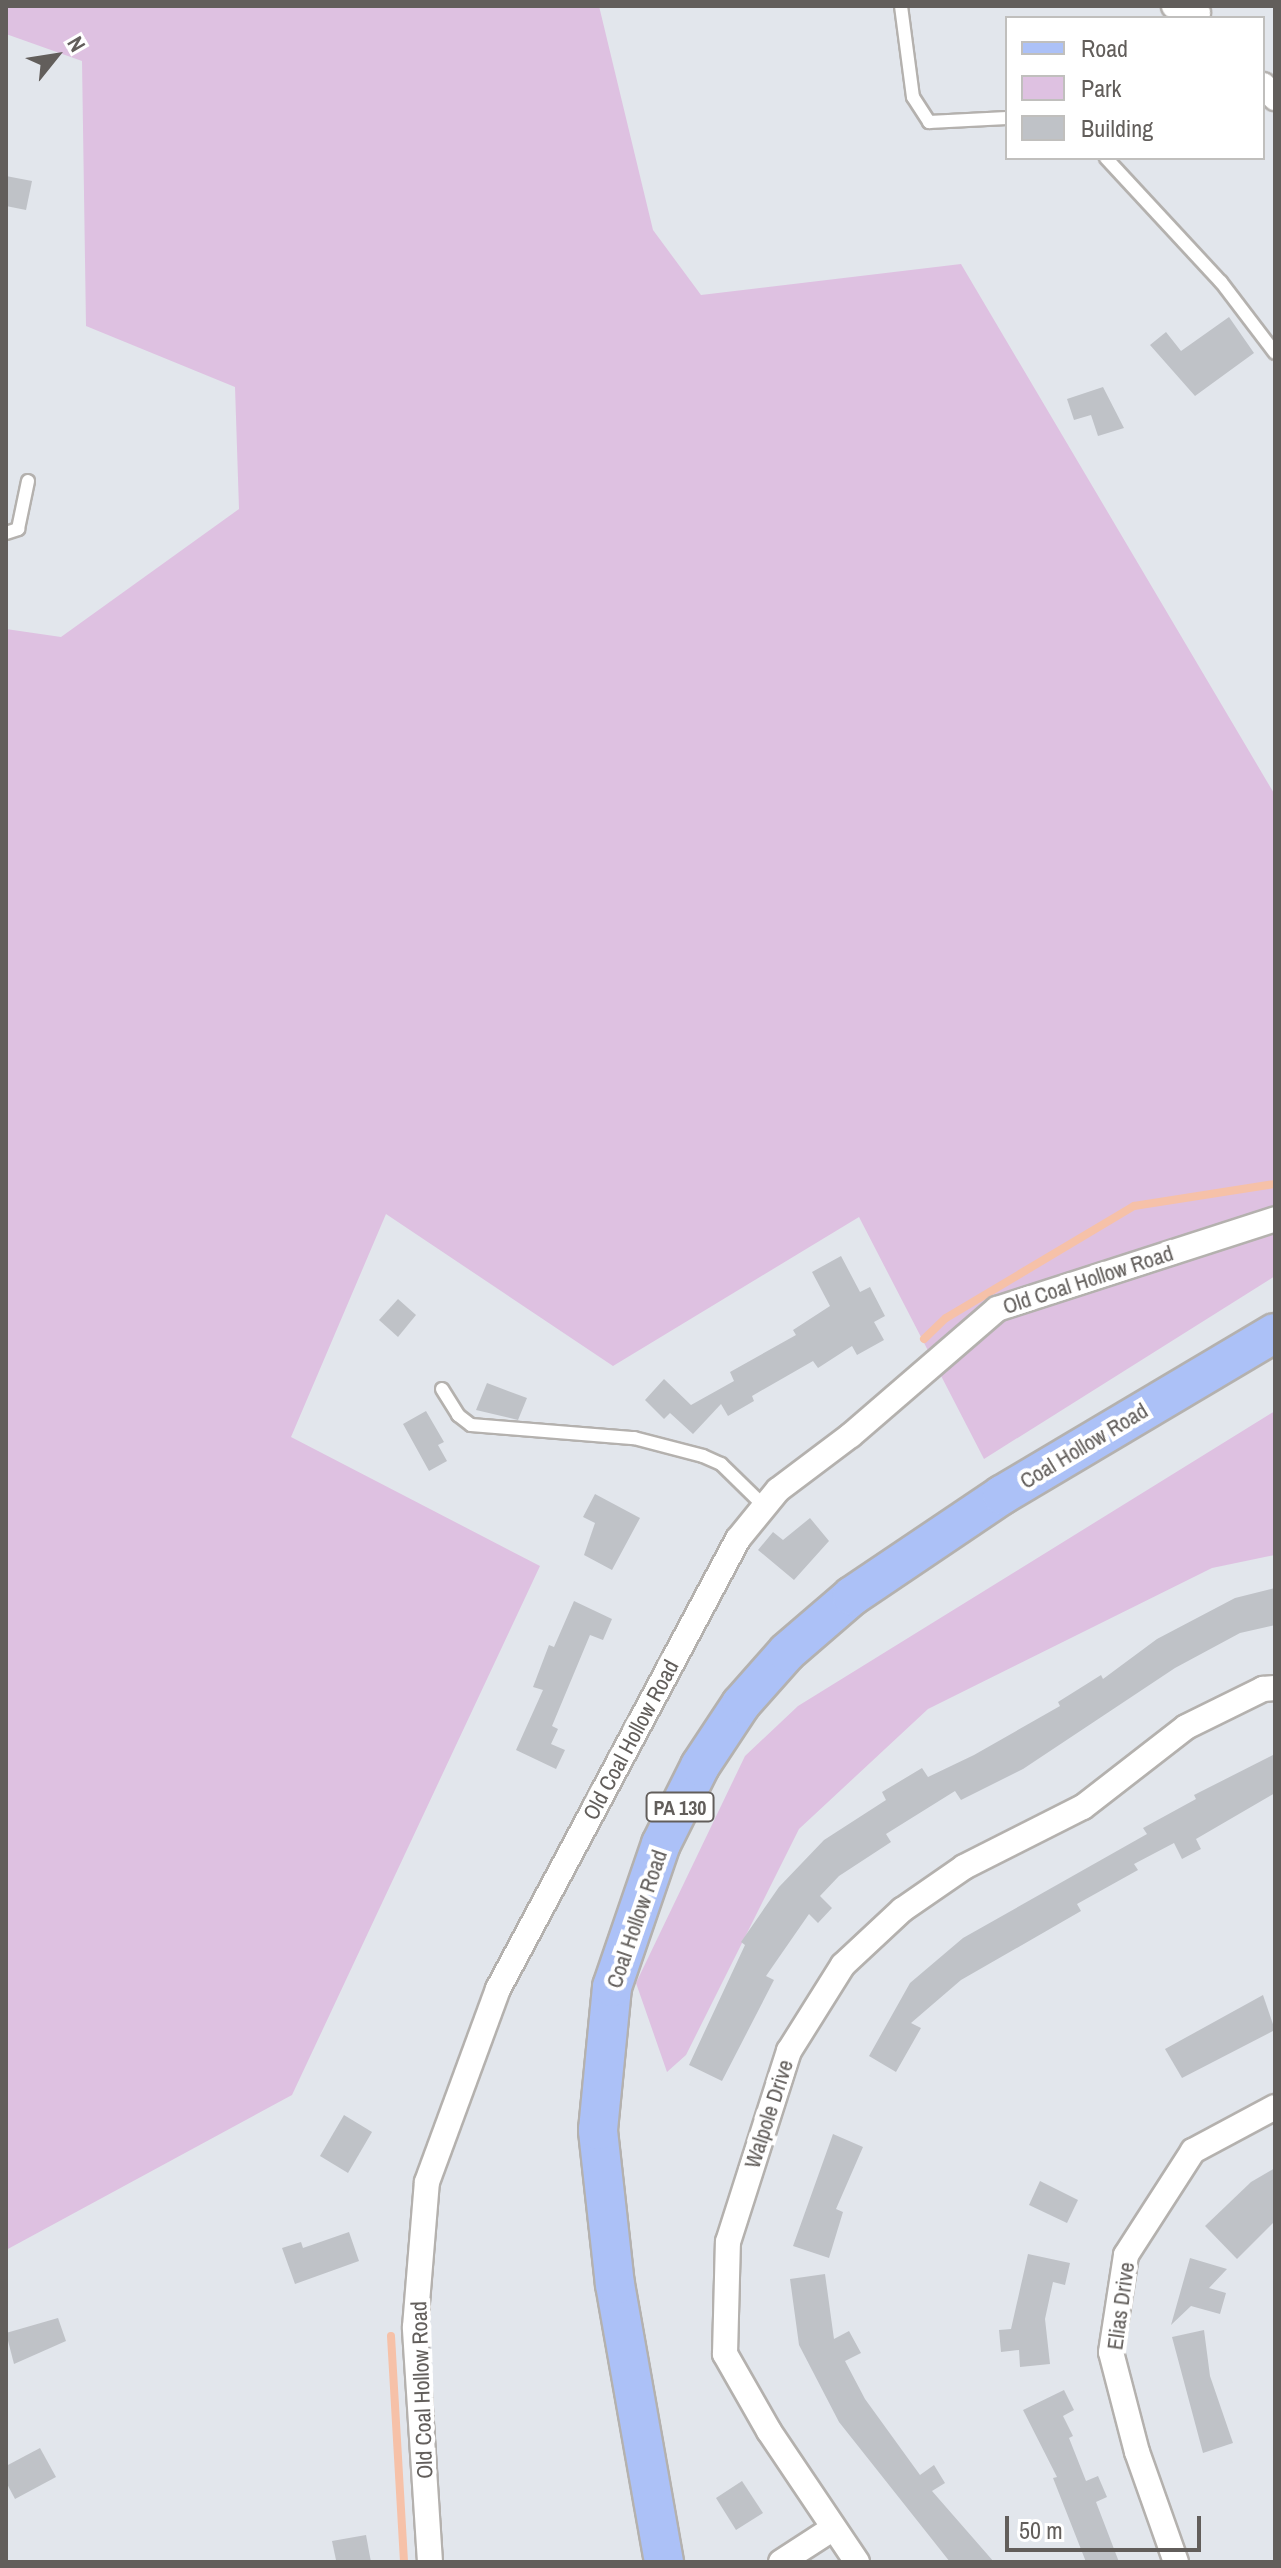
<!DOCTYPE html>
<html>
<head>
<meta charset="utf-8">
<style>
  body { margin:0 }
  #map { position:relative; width:1281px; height:2568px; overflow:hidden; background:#e2e6ec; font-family:"Archivo Narrow",sans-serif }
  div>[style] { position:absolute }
  .green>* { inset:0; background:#dec1e1 }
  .stream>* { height:8px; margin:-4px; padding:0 4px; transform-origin:4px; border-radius:4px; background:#f6c1a8 }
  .building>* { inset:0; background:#bfc2c7 }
  .roads { filter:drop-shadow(2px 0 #b4b1ae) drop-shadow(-2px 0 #b4b1ae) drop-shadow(0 2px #b4b1ae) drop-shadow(0 -2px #b4b1ae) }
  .service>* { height:12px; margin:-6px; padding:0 6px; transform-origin:6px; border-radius:6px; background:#fff }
  .minor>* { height:24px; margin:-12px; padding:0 12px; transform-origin:12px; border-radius:12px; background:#fff }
  .primary>* { height:38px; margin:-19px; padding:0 19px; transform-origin:19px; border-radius:19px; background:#acc1f7 }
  span { translate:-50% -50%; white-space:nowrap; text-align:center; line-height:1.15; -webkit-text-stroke:8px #fff; paint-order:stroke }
  .shield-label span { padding:2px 6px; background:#fff; border:2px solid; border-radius:6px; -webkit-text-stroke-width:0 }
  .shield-label { font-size:20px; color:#625e5b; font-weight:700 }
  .street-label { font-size:22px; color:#625e5b }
  .frame { position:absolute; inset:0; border:8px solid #625e5b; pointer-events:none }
  .legend { position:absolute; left:1005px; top:16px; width:260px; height:144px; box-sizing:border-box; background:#fff; border:2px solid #c0bfbd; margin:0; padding:10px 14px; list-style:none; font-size:24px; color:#625e5b }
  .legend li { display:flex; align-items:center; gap:16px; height:40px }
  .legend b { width:40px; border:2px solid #c0bfbd }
  .north { position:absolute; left:16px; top:16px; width:80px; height:80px; -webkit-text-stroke:6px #fff; paint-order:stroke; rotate:60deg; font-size:22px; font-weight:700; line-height:32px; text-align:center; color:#625e5b }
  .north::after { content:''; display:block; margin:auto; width:28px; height:36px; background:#625e5b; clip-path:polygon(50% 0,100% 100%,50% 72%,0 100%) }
  .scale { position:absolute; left:1005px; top:2516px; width:196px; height:36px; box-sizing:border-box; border:4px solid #625e5b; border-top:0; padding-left:10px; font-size:24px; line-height:28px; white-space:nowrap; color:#625e5b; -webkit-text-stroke:6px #fff; paint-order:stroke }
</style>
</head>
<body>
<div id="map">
  <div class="green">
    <div style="clip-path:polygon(6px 6px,599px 6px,653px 230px,701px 295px,961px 264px,1275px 795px,1275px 1276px,984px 1459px,859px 1217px,613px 1366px,386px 1214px,291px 1437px,540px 1566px,292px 2095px,6px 2250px,6px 629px,61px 637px,239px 509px,235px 387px,86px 326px,82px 61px,6px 34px)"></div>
    <div style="clip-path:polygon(1275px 1411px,1275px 1555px,1212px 1568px,928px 1709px,799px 1829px,686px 2055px,667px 2072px,636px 1983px,745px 1756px,798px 1706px)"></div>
  </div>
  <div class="stream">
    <div style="left:924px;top:1339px;width:30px;rotate:-44deg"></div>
    <div style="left:946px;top:1318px;width:219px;rotate:-30.8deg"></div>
    <div style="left:1134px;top:1206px;width:143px;rotate:-8.9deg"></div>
    <div style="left:391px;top:2336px;width:226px;rotate:86.7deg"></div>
  </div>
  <div class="building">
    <div style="clip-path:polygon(6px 176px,32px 181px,26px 210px,6px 206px)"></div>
    <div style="clip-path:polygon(1229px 317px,1254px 353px,1195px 396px,1150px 345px,1166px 332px,1181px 351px)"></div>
    <div style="clip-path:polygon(1103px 387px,1124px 428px,1098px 436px,1091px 415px,1074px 420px,1067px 399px)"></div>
    <div style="clip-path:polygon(841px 1256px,860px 1292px,870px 1287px,885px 1316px,874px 1322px,884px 1340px,857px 1355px,852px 1346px,818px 1368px,813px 1361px,752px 1396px,754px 1401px,728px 1416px,721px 1404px,693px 1434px,670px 1413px,664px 1419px,645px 1400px,664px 1379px,691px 1405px,734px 1381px,730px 1372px,796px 1335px,793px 1330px,830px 1306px,812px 1272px)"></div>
    <div style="clip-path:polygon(398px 1299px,416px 1315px,398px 1337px,379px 1320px)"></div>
    <div style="clip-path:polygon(487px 1383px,527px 1398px,518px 1420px,476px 1410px)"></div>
    <div style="clip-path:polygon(426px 1411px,444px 1442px,438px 1445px,447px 1461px,429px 1471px,403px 1424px)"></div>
    <div style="clip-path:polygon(595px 1494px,640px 1518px,612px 1570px,584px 1555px,595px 1523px,583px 1517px)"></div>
    <div style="clip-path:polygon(810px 1518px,829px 1541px,794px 1580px,758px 1550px,773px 1532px,783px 1540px)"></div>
    <div style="clip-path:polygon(1275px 1588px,1275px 1625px,1240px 1633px,1175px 1668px,1023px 1769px,961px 1800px,955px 1791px,886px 1834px,891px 1842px,839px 1876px,820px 1896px,832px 1908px,818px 1923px,809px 1914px,766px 1976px,774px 1980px,722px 2081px,689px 2065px,745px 1945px,741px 1942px,779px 1887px,824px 1840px,886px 1800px,882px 1792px,922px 1768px,928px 1777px,974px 1755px,1060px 1706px,1058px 1702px,1101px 1675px,1103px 1679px,1157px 1639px,1235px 1598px)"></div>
    <div style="clip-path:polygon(574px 1601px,612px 1619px,603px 1640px,590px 1635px,552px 1726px,558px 1729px,551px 1744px,565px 1750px,556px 1769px,516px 1750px,543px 1690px,533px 1687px,549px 1645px,554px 1647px)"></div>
    <div style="clip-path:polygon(1275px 1754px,1275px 1793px,1196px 1839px,1201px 1849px,1182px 1859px,1174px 1843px,1134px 1864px,1138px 1870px,1077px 1904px,1081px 1911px,961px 1980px,911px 2023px,921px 2028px,896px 2072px,869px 2056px,910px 1983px,963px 1938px,1147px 1834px,1143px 1828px,1196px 1799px,1194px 1795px)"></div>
    <div style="clip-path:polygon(1263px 1995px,1275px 2030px,1182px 2078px,1165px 2049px)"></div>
    <div style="clip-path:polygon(344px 2115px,372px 2132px,348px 2173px,320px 2156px)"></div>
    <div style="clip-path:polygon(833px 2134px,863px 2147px,836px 2209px,843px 2212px,829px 2258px,793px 2246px)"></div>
    <div style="clip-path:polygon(1275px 2168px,1275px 2221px,1237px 2259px,1205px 2226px,1251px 2182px)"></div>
    <div style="clip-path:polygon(1040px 2181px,1078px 2200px,1067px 2223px,1029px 2205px)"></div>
    <div style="clip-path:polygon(349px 2232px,359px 2261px,295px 2284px,282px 2248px,301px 2242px,303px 2248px)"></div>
    <div style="clip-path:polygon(1028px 2254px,1070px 2263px,1065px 2285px,1053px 2282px,1045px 2319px,1050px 2364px,1020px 2367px,1019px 2350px,1001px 2352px,999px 2330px,1011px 2329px)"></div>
    <div style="clip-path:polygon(1190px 2258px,1227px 2269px,1209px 2288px,1226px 2293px,1220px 2314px,1191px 2306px,1171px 2325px)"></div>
    <div style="clip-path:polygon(825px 2274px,834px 2339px,849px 2331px,861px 2353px,845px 2361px,865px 2399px,920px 2475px,934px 2465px,945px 2483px,932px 2491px,994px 2562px,950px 2562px,839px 2422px,799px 2345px,790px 2279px)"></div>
    <div style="clip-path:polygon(58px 2318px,66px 2341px,14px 2364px,6px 2333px)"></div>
    <div style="clip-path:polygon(1204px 2330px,1210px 2376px,1233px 2443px,1203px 2453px,1172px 2337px)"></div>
    <div style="clip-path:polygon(1064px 2390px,1074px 2410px,1063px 2416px,1073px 2436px,1069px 2438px,1086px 2481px,1098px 2476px,1107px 2497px,1096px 2502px,1119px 2562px,1086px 2562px,1053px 2478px,1057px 2477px,1023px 2410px)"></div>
    <div style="clip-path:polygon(40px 2448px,56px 2477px,15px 2499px,6px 2482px,6px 2466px)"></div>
    <div style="clip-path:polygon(742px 2481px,763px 2513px,736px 2530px,716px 2498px)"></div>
    <div style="clip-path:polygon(366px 2535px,371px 2562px,336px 2560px,332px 2541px)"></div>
  </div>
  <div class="roads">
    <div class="service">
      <div style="left:901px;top:6px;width:92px;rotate:82.5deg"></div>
      <div style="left:913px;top:97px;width:30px;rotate:57deg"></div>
      <div style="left:929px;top:122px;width:78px;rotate:-2.9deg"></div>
      <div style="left:1106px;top:158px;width:169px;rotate:47.2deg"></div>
      <div style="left:1221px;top:282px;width:89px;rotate:52.7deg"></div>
      <div style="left:6px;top:533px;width:13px;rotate:-18deg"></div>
      <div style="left:18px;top:529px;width:49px;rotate:-78.2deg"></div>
      <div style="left:442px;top:1389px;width:31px;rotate:58deg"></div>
      <div style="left:458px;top:1415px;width:16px;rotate:38deg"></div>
      <div style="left:471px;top:1425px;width:164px;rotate:4.6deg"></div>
      <div style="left:634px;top:1438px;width:71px;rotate:14.6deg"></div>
      <div style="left:703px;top:1456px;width:20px;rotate:24deg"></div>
      <div style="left:721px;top:1464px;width:59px;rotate:44.3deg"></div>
    </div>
    <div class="minor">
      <div style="left:1174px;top:6px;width:25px;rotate:16deg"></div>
      <div style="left:1263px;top:85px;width:18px;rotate:47deg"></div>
      <div style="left:430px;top:2562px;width:235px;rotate:-93.7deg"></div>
      <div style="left:415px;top:2327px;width:145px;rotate:-85.3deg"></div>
      <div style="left:427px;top:2182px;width:206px;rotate:-69.8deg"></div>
      <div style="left:498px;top:1989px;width:510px;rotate:-61.93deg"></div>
      <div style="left:738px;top:1539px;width:63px;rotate:-50.8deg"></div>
      <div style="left:778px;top:1490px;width:91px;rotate:-37deg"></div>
      <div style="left:851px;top:1435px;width:193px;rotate:-40.8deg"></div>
      <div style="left:997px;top:1309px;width:292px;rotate:-17.9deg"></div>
      <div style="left:781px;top:2562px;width:61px;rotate:-32.9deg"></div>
      <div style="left:857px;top:2562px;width:158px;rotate:-123.9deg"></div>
      <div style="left:769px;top:2431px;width:89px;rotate:-119.7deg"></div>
      <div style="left:725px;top:2354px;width:112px;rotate:-88.5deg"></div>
      <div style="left:728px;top:2242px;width:201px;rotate:-72.3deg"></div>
      <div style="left:789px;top:2051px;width:102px;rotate:-57.9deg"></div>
      <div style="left:843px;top:1965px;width:81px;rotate:-43deg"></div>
      <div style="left:902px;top:1910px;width:75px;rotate:-34.7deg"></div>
      <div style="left:964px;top:1867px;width:133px;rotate:-26.8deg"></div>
      <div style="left:1083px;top:1807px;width:130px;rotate:-37.8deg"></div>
      <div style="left:1186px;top:1727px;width:86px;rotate:-26.3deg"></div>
      <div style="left:1263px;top:1689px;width:12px;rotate:-5deg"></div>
      <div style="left:1176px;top:2562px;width:117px;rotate:-109.5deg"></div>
      <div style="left:1137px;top:2452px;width:103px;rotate:-104.6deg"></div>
      <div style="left:1111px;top:2352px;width:98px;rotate:-81.2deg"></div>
      <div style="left:1126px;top:2255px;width:124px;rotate:-57.2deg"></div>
      <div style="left:1193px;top:2151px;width:93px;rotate:-28.2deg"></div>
    </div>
    <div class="primary">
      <div style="left:664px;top:2562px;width:281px;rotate:-100deg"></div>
      <div style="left:615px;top:2285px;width:156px;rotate:-96.3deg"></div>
      <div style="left:598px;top:2130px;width:144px;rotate:-84.4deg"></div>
      <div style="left:612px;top:1987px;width:151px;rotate:-71.1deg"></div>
      <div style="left:661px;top:1844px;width:87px;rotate:-63.4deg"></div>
      <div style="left:700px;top:1766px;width:74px;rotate:-56.5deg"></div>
      <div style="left:741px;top:1704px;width:69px;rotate:-48.5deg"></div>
      <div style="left:787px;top:1652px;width:86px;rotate:-40.7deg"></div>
      <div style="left:852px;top:1596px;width:181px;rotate:-34deg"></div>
      <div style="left:1002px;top:1495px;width:317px;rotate:-30.7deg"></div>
    </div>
  </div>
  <div class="shield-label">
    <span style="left:680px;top:1807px">PA 130</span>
  </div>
  <div class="street-label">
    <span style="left:1088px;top:1280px;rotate:-18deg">Old Coal Hollow Road</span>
    <span style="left:1084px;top:1446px;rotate:-31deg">Coal Hollow Road</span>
    <span style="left:631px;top:1740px;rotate:-62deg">Old Coal Hollow Road</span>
    <span style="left:637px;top:1919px;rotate:-71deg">Coal Hollow Road</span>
    <span style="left:769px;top:2114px;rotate:-72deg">Walpole Drive</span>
    <span style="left:1121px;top:2306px;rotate:-82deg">Elias Drive</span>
    <span style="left:422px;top:2390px;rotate:-92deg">Old Coal Hollow Road</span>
  </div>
  <div class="frame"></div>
  <ul class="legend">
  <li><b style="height:10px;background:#acc1f7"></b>Road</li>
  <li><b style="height:22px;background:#dec1e1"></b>Park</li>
  <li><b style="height:22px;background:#bfc2c7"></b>Building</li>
  </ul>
  <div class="north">N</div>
  <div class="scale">50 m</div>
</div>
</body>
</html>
